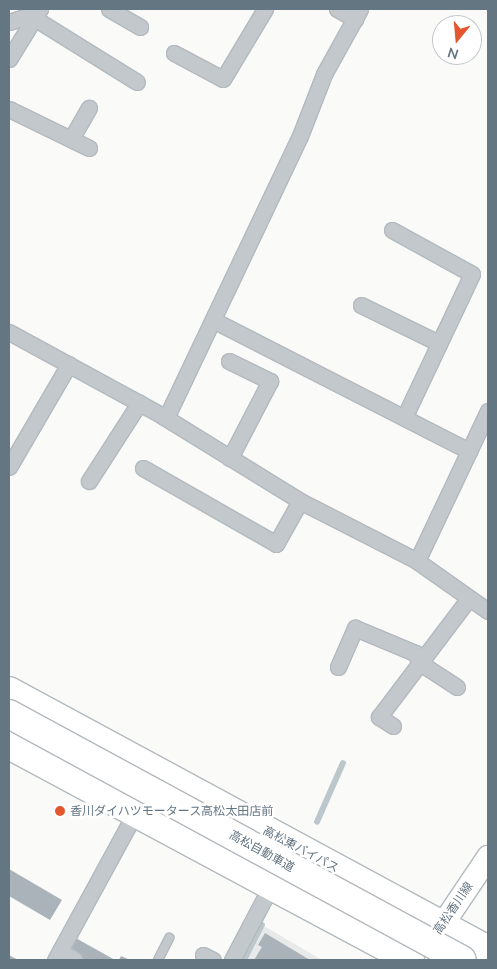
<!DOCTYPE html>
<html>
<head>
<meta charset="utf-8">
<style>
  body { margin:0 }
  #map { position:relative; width:497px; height:969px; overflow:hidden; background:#fafaf8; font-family:Mulish,"Noto Sans JP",sans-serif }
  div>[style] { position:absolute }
  .built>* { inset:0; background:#e8e9e9 }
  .stream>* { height:5.5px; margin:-2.75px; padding:0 2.75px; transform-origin:2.75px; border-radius:2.75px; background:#bbc7cb }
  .building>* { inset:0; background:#aab3b9 }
  .roads { filter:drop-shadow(1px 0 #b3babf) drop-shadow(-1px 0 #b3babf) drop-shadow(0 1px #b3babf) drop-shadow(0 -1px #b3babf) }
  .lane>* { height:8px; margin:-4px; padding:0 4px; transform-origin:4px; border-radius:4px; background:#c3c8cc }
  .street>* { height:15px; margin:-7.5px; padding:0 7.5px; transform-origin:7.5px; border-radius:7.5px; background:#c3c8cc }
  .secondary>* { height:22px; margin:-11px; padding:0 11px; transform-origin:11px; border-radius:11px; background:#fff }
  .highway>* { height:28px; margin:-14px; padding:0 14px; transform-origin:14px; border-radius:14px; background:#fff }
  .bridges { filter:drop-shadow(1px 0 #b4b9bd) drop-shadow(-1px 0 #b4b9bd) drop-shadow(0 1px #b4b9bd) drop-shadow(0 -1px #b4b9bd) }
  .highway-bridge>* { height:28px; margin:-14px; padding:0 14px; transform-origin:14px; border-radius:14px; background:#fff }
  .dots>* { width:14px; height:14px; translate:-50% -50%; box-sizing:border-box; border:2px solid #fff; border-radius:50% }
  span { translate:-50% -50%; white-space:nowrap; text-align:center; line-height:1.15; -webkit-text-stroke:5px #fff; paint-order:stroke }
  .poi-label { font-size:12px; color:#657683 }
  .left { translate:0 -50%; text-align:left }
  .street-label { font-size:12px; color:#657683 }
  .frame { position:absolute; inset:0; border:10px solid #657683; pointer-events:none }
  .north { position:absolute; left:432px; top:15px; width:50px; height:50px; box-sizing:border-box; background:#fff; border:1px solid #c1c8cd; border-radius:50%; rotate:197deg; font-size:14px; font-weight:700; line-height:20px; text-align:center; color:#657683 }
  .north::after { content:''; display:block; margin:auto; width:18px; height:22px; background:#e4572e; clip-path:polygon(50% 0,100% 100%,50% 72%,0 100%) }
</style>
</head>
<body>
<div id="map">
  <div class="built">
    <div style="clip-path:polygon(264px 926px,322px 960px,247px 960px)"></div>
  </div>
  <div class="stream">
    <div style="left:317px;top:822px;width:64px;rotate:-66.2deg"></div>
    <div style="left:244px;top:960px;width:39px;rotate:-63deg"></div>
  </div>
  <div class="building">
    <div style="clip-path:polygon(9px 869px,62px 900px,50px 920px,9px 896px)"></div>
    <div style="clip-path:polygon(265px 933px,310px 960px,254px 960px,262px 947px,258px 945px)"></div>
    <div style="clip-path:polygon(74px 937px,115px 960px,81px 960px,66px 952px)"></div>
    <div style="clip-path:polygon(9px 955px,18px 960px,9px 960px)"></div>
    <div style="clip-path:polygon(121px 956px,130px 960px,119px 960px)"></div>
  </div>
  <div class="roads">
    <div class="lane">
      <div style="left:158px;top:960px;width:25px;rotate:-63deg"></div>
    </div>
    <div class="street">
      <div style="left:109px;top:9px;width:36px;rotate:30deg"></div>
      <div style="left:337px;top:9px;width:21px;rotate:29deg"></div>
      <div style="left:34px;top:18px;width:121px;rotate:31.9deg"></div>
      <div style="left:9px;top:22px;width:29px;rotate:-18deg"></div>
      <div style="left:174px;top:53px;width:55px;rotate:28deg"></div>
      <div style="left:223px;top:79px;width:82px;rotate:-59deg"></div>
      <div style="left:9px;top:59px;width:59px;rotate:-58.2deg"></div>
      <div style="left:9px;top:109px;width:89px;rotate:26deg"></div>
      <div style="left:71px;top:139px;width:36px;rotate:-60deg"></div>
      <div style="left:392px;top:230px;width:91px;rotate:28.8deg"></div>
      <div style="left:472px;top:274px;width:159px;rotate:115.3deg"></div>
      <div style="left:361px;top:305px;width:87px;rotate:26deg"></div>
      <div style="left:213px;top:320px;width:288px;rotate:27.1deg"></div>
      <div style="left:9px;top:332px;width:173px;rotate:28.6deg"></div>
      <div style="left:161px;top:415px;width:163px;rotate:31.7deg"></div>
      <div style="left:300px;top:501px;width:131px;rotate:27.1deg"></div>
      <div style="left:417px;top:561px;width:87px;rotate:35.2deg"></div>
      <div style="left:229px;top:361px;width:46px;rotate:26deg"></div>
      <div style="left:270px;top:381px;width:87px;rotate:117.5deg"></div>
      <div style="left:166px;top:418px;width:312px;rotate:-64.6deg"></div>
      <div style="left:300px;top:136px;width:66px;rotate:-68.8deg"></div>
      <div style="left:324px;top:74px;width:74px;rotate:-61deg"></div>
      <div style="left:9px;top:467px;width:119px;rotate:-59.8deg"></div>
      <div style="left:143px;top:468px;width:153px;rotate:29.7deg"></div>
      <div style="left:276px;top:544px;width:49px;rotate:-60.8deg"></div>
      <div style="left:89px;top:481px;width:93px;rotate:-57.3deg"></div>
      <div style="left:417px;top:561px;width:166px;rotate:-64.7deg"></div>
      <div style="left:338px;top:667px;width:43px;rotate:-66.4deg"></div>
      <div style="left:355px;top:628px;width:65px;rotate:22.6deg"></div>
      <div style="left:415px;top:653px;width:11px;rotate:63deg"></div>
      <div style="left:420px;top:663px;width:44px;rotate:33deg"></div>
      <div style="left:393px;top:726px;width:17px;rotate:-147deg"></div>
      <div style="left:379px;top:717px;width:149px;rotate:-52.9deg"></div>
      <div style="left:60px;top:951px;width:17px;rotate:31deg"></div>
      <div style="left:203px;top:955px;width:11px;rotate:27deg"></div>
      <div style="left:55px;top:960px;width:153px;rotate:-61.4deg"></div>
      <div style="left:232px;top:960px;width:69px;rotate:-62.3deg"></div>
    </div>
    <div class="secondary">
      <div style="left:433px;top:939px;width:99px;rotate:-56.1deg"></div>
    </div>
    <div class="highway">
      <div style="left:9px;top:691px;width:545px;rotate:28.4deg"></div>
      <div style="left:9px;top:745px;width:455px;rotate:28.2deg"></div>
    </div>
  </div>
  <div class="bridges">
    <div class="highway-bridge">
      <div style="left:9px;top:714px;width:515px;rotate:28.5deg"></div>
    </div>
  </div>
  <div class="dots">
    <div style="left:60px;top:811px;background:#e4572e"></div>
  </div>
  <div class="poi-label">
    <span class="left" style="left:70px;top:811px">香川ダイハツモータース高松太田店前</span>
  </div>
  <div class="street-label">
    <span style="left:301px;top:849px;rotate:28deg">高松東バイパス</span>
    <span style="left:262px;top:851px;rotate:29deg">高松自動車道</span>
    <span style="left:453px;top:908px;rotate:-56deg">高松香川線</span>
  </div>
  <div class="frame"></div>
  <div class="north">N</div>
</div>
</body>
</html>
